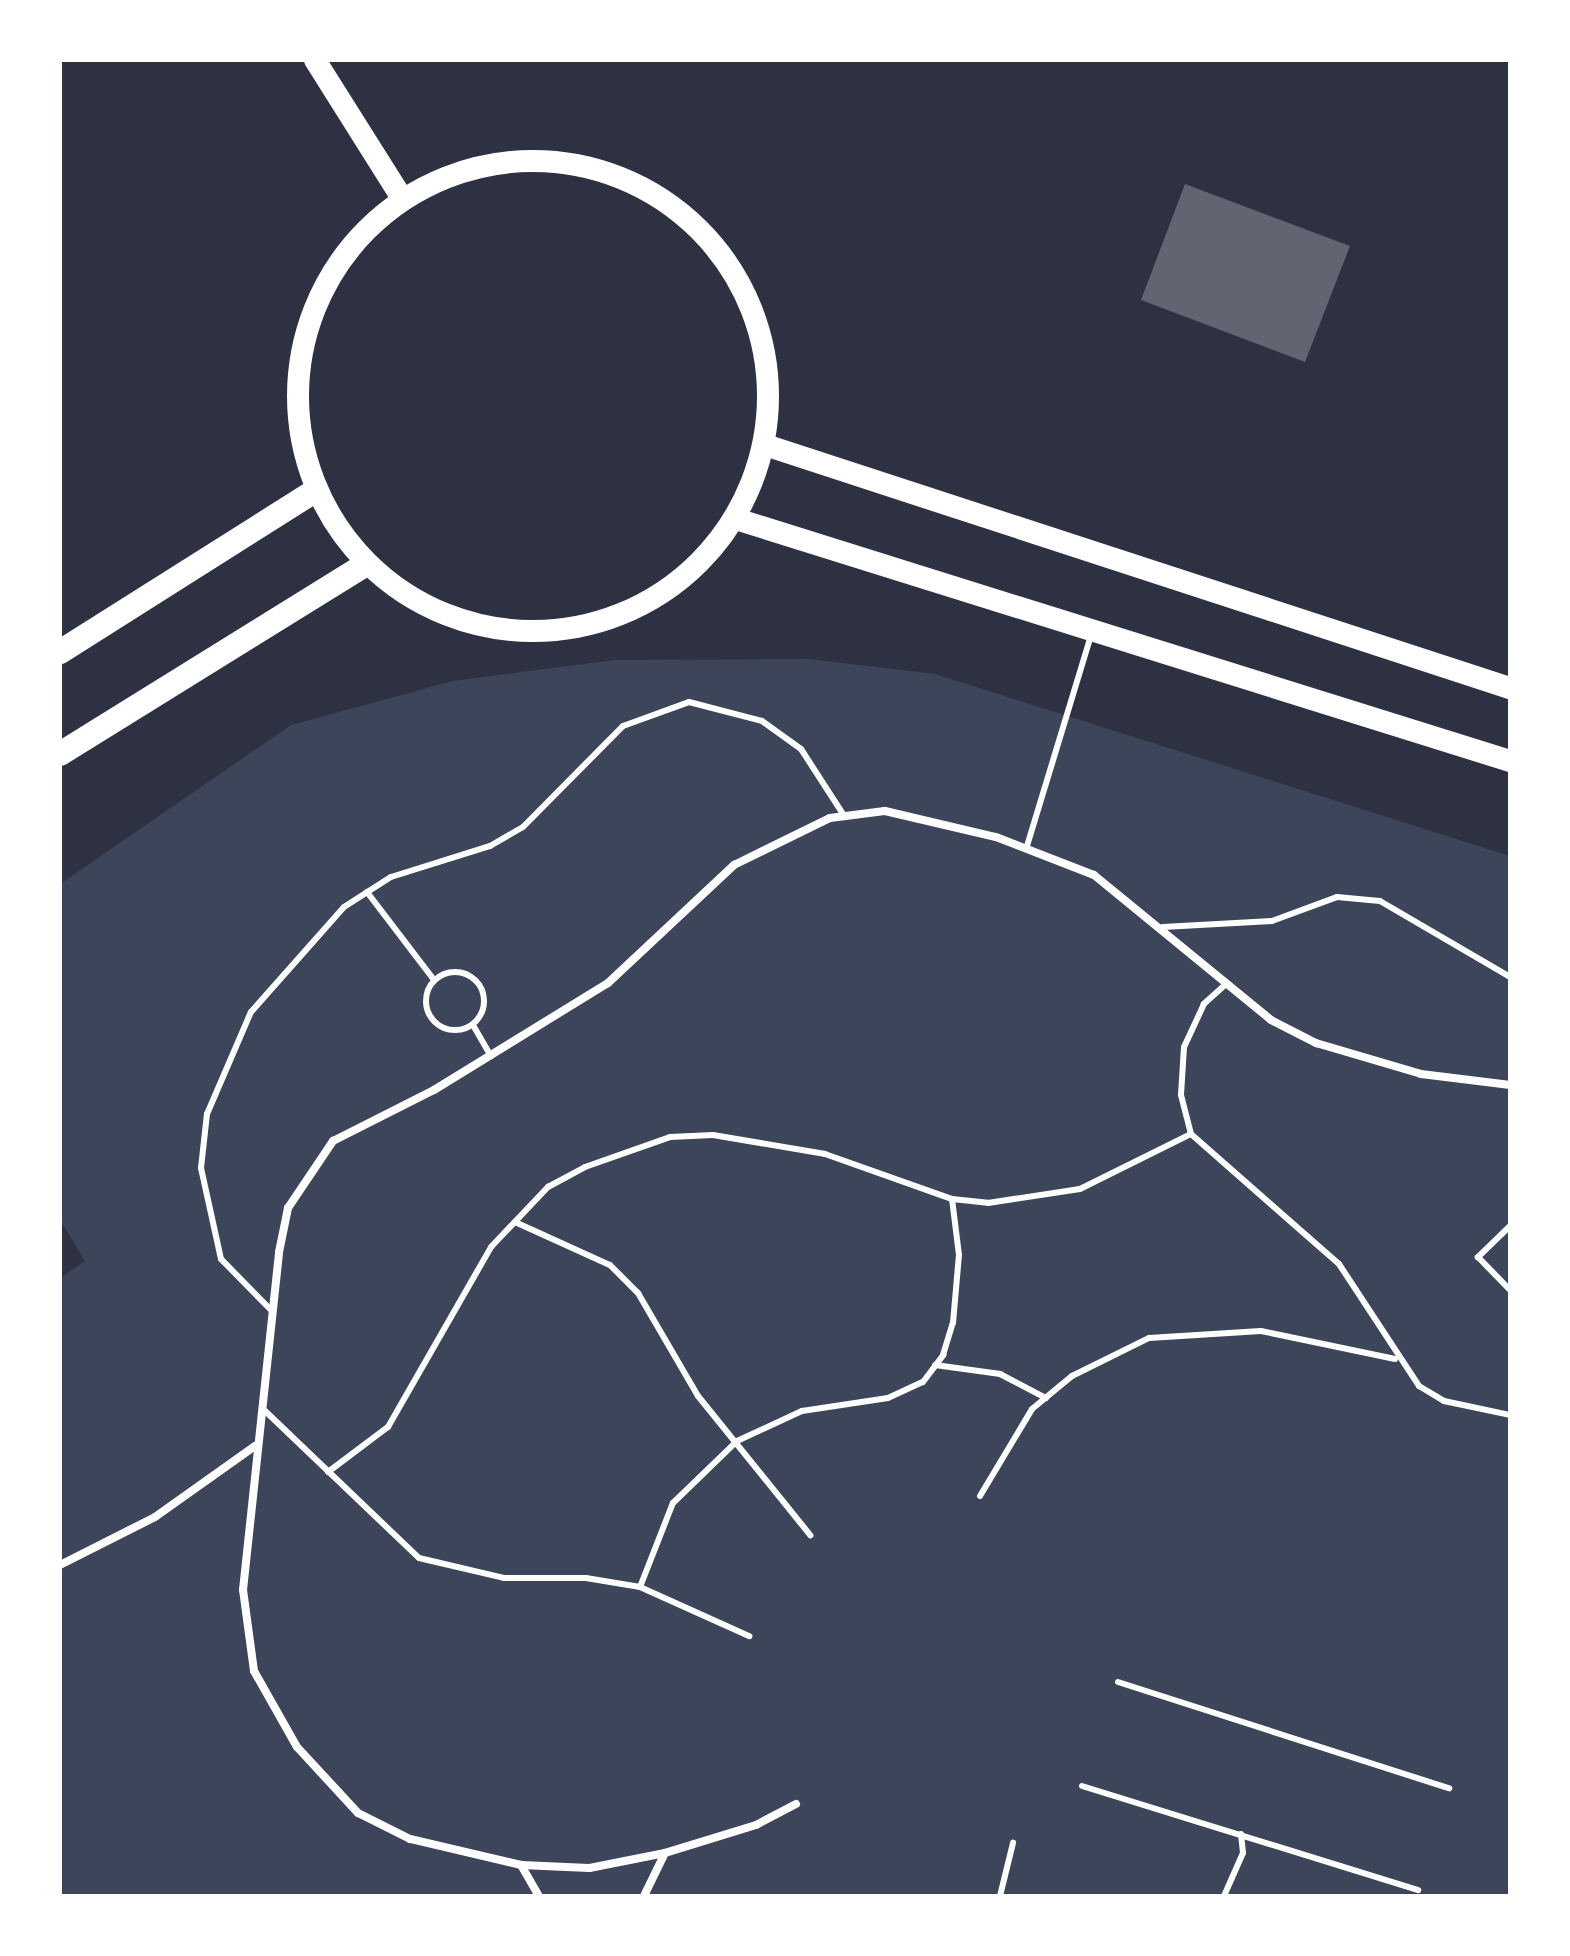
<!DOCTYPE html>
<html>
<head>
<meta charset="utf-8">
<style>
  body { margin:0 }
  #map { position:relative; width:1570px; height:1956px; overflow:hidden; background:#2d3142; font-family:"Alegreya Sans",sans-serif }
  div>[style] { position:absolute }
  .green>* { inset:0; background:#3c4559 }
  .building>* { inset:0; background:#626471 }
  .service>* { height:6px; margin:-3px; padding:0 3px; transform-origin:3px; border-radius:3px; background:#fff }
  .service>.ring { margin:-3px; padding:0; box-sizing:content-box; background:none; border:6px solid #fff; border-radius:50% }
  .minor>* { height:8px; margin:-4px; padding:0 4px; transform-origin:4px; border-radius:4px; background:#fff }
  .trunk>* { height:22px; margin:-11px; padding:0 11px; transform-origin:11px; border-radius:11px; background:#fff }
  .trunk>.ring { margin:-11px; padding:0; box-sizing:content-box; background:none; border:22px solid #fff; border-radius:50% }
  .motorway>* { height:24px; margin:-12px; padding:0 12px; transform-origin:12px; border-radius:12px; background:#fff }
  span { translate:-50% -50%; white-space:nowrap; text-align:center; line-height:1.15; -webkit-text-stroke:8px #fff; paint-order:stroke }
  .frame { position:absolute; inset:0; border:62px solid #fff; pointer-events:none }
</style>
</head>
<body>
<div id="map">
  <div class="green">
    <div style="clip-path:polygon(809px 659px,935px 674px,1510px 856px,1510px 1896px,60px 1896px,60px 1278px,85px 1261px,60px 1220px,60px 884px,291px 725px,453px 681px,615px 660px)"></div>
  </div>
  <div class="building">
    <div style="clip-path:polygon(1185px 184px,1350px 246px,1305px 362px,1141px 300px)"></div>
  </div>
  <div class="service">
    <div style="left:1027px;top:846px;width:220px;rotate:-73.1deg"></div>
    <div style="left:367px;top:892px;width:111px;rotate:52.7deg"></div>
    <div style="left:1163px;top:927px;width:109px;rotate:-3.2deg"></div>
    <div style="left:1272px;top:921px;width:69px;rotate:-20.3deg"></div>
    <div style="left:1337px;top:897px;width:43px;rotate:5.3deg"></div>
    <div style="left:1380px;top:901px;width:151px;rotate:30.3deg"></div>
    <div class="ring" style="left:426px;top:972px;width:52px;height:52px"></div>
    <div style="left:1226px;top:984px;width:30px;rotate:138deg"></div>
    <div style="left:1204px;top:1004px;width:47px;rotate:114.9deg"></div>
    <div style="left:1184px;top:1047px;width:48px;rotate:93.6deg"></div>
    <div style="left:1181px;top:1095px;width:40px;rotate:75.6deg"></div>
    <div style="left:1191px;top:1134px;width:197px;rotate:41.3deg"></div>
    <div style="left:1339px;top:1264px;width:146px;rotate:56.7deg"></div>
    <div style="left:1419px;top:1386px;width:29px;rotate:31deg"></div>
    <div style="left:1444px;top:1401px;width:67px;rotate:12deg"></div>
    <div style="left:473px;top:1025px;width:36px;rotate:60deg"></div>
    <div style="left:515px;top:1222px;width:104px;rotate:24.4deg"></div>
    <div style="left:610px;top:1265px;width:40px;rotate:45deg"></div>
    <div style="left:638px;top:1293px;width:119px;rotate:59.8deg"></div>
    <div style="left:698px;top:1396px;width:179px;rotate:51.1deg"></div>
    <div style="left:1510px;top:1226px;width:45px;rotate:135.9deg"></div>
    <div style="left:1478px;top:1257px;width:46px;rotate:45.9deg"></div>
    <div style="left:273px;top:1312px;width:74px;rotate:-134.5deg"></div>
    <div style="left:221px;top:1259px;width:93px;rotate:-102.4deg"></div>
    <div style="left:201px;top:1168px;width:54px;rotate:-83.7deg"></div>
    <div style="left:207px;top:1114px;width:111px;rotate:-66.7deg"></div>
    <div style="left:251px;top:1012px;width:140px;rotate:-48.5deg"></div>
    <div style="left:344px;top:907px;width:56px;rotate:-32.6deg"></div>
    <div style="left:391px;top:877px;width:104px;rotate:-17.4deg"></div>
    <div style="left:490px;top:846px;width:38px;rotate:-30deg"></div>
    <div style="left:523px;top:827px;width:142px;rotate:-45.3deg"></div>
    <div style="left:623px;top:726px;width:70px;rotate:-20deg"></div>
    <div style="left:689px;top:702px;width:75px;rotate:14.6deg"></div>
    <div style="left:762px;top:721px;width:48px;rotate:35.7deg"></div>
    <div style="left:801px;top:749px;width:81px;rotate:57.1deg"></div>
    <div style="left:935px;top:1365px;width:66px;rotate:7.9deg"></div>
    <div style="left:1000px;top:1374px;width:52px;rotate:27.6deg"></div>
    <div style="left:262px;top:1408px;width:217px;rotate:43.7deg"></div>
    <div style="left:419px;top:1558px;width:87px;rotate:13.2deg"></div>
    <div style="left:504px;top:1578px;width:82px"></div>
    <div style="left:586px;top:1578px;width:55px;rotate:9.5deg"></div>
    <div style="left:640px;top:1587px;width:120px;rotate:24.2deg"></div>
    <div style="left:328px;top:1472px;width:75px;rotate:-36.9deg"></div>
    <div style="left:388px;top:1427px;width:207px;rotate:-60.2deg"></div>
    <div style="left:491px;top:1247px;width:83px;rotate:-46.5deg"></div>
    <div style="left:548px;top:1187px;width:42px;rotate:-28.4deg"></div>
    <div style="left:585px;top:1167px;width:90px;rotate:-19.4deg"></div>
    <div style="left:670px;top:1137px;width:43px;rotate:-2.7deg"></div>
    <div style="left:713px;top:1135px;width:114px;rotate:9.6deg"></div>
    <div style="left:825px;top:1154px;width:135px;rotate:19.5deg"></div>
    <div style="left:952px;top:1199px;width:36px;rotate:6deg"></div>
    <div style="left:988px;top:1203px;width:93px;rotate:-8.7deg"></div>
    <div style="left:1080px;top:1189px;width:124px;rotate:-26.4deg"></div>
    <div style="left:980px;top:1496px;width:101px;rotate:-59.1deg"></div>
    <div style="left:1032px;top:1409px;width:52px;rotate:-39.5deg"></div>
    <div style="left:1072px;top:1376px;width:86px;rotate:-26.3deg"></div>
    <div style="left:1149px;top:1338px;width:112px;rotate:-3.6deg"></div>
    <div style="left:1261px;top:1331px;width:137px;rotate:11.8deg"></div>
    <div style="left:640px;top:1587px;width:90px;rotate:-68.6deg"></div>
    <div style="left:673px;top:1503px;width:89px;rotate:-44.1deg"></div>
    <div style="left:737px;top:1441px;width:72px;rotate:-24.8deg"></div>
    <div style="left:802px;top:1411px;width:87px;rotate:-8.6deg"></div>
    <div style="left:888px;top:1398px;width:38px;rotate:-25deg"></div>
    <div style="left:923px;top:1382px;width:34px;rotate:-53deg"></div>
    <div style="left:943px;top:1355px;width:34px;rotate:-73deg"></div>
    <div style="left:953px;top:1323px;width:68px;rotate:-85deg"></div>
    <div style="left:959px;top:1255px;width:56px;rotate:-97.1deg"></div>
    <div style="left:1118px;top:1682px;width:348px;rotate:17.8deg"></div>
    <div style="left:1082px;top:1786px;width:352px;rotate:17.2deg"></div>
    <div style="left:1000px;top:1896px;width:55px;rotate:-76.2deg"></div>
    <div style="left:1224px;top:1896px;width:47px;rotate:-66.2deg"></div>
    <div style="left:1243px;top:1853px;width:19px;rotate:-96deg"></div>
  </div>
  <div class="minor">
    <div style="left:60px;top:1565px;width:106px;rotate:-26.8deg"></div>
    <div style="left:155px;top:1517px;width:123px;rotate:-35.4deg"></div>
    <div style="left:796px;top:1804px;width:45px;rotate:152.3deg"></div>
    <div style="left:756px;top:1825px;width:95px;rotate:162.9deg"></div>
    <div style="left:665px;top:1853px;width:77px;rotate:168.8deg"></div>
    <div style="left:589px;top:1868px;width:68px;rotate:-177.5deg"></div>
    <div style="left:521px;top:1865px;width:114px;rotate:-166.8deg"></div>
    <div style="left:410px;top:1839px;width:58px;rotate:-153.4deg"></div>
    <div style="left:358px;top:1813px;width:90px;rotate:-132.7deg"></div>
    <div style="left:297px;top:1747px;width:87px;rotate:-119.5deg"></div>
    <div style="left:254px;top:1671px;width:82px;rotate:-97.7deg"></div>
    <div style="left:243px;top:1590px;width:340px;rotate:-83.9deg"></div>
    <div style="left:279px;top:1252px;width:45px;rotate:-78.4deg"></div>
    <div style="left:288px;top:1208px;width:81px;rotate:-56.1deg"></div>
    <div style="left:333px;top:1141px;width:113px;rotate:-26.8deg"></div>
    <div style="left:434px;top:1090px;width:204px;rotate:-31.6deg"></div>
    <div style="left:608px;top:983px;width:173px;rotate:-43.1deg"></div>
    <div style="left:734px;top:865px;width:107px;rotate:-26.1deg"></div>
    <div style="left:830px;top:818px;width:55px;rotate:-7.3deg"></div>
    <div style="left:885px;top:811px;width:114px;rotate:13.2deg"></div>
    <div style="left:996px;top:837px;width:105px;rotate:21.2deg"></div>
    <div style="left:1094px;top:875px;width:229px;rotate:39.3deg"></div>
    <div style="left:1271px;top:1020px;width:51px;rotate:27.1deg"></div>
    <div style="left:1316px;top:1043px;width:109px;rotate:16.4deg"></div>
    <div style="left:1421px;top:1074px;width:90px;rotate:7deg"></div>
    <div style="left:521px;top:1865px;width:36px;rotate:60deg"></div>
    <div style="left:644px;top:1896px;width:48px;rotate:-64deg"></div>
  </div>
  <div class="trunk">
    <div style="left:315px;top:60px;width:163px;rotate:57.8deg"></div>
    <div class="ring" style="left:298px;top:161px;width:448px;height:448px"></div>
    <div style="left:765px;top:445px;width:784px;rotate:18.07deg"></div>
    <div style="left:736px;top:519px;width:811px;rotate:17.36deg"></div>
  </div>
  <div class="motorway">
    <div style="left:60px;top:652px;width:303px;rotate:-32.3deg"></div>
    <div style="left:60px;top:754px;width:360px;rotate:-31.8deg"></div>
  </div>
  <div class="frame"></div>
</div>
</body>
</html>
